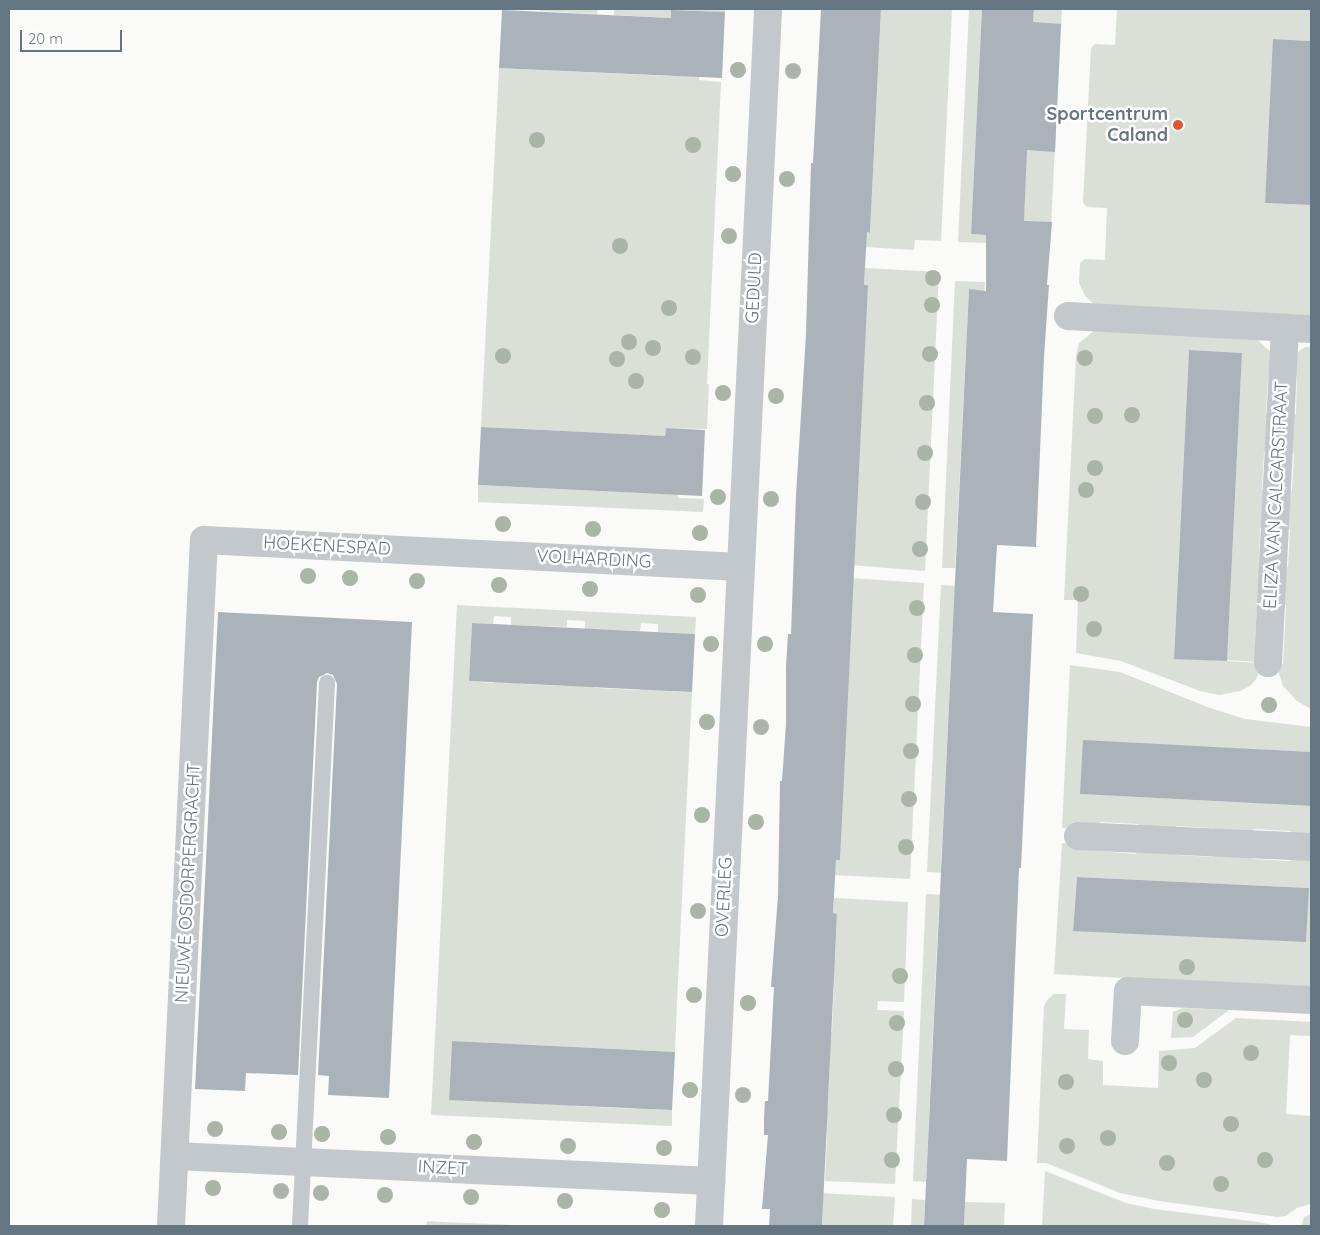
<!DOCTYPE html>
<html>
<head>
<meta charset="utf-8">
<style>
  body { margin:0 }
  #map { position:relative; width:1320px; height:1235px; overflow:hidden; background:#fafaf8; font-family:Quicksand,sans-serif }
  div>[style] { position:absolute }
  .green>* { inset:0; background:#dadfd7 }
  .building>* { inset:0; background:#aab3b9 }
  .lane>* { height:16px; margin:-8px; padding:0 8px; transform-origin:8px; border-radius:8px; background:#c3c8cc }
  .street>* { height:28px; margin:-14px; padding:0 14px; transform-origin:14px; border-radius:14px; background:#c3c8cc }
  .trees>* { width:16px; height:16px; margin:-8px; border-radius:50%; background:#aab4a7 }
  .dots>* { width:14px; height:14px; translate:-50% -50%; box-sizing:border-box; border:2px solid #fff; border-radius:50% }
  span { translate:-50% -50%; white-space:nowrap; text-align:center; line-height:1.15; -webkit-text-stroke:5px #fff; paint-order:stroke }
  .poi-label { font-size:18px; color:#657683; font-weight:700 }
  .right { translate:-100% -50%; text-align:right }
  .street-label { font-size:18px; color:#657683 }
  .frame { position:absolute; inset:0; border:10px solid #657683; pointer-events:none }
  .scale { position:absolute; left:20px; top:30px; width:102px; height:22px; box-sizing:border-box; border:2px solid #657683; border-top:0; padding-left:6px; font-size:15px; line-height:18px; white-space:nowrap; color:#657683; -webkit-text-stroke:4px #fff; paint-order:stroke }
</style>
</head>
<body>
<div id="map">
  <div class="green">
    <div style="clip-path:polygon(540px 9px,598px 9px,597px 14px,540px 11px)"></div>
    <div style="clip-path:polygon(614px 9px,725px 9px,725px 12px,671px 10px,671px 18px,614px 15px)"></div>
    <div style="clip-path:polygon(881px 9px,952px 9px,941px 241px,915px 240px,914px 250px,865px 247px,866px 232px,870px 233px)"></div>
    <div style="clip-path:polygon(969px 9px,982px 9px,971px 234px,986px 235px,986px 243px,958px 242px)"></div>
    <div style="clip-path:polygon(1034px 9px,1062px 9px,1050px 246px,1030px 245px,1023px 236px,1026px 173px,1022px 21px,1033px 22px)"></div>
    <div style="clip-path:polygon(1117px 9px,1311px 9px,1311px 41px,1274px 39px,1265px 203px,1311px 205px,1311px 321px,1097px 307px,1085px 296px,1079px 283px,1080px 263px,1085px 259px,1105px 260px,1107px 208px,1087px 207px,1083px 203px,1091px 48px,1095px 44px,1115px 45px)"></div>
    <div style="clip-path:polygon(499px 68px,669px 76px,699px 73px,699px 80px,721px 82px,707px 384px,709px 384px,707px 429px,666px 428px,665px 436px,481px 427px)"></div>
    <div style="clip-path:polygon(865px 268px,939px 272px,925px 571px,850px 565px,868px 285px,864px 285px)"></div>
    <div style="clip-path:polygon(955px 281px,985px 282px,984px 291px,969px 290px,955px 568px,942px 568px)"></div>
    <div style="clip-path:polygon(1095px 330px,1253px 336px,1273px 354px,1272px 374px,1268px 375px,1266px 413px,1271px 414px,1269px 451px,1264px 451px,1262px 489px,1267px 490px,1265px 528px,1260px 528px,1259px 566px,1262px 604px,1257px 604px,1255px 642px,1259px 662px,1227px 660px,1242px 353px,1189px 350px,1174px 658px,1261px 663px,1257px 678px,1250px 686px,1240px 691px,1219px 695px,1200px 691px,1121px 661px,1076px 653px,1078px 600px,1064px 600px,1076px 356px,1079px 343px)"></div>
    <div style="clip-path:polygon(1305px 347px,1311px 347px,1311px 709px,1297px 701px,1283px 686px,1276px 664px,1283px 664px,1286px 605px,1282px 605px,1283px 568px,1288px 567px,1290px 529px,1286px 529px,1287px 491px,1292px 491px,1294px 453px,1289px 452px,1291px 414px,1296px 414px,1297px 376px,1293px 376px,1294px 355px)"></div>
    <div style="clip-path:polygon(478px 485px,664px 494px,678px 491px,678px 498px,704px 499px,703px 512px,478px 502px)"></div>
    <div style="clip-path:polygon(849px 578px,924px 583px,910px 879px,835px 875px,836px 860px,840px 860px)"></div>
    <div style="clip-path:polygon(941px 585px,955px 586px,941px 864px,969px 874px,927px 872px)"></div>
    <div style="clip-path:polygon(457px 605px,696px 617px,695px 634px,658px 632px,658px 624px,641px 623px,640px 631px,585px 629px,585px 621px,567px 620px,567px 627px,511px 625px,511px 617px,494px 616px,493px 624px,472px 623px,469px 681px,493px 683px,493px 679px,521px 680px,521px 684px,566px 686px,567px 682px,595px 684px,595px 688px,640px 690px,641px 686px,669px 687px,669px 691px,692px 692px,677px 1002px,675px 1052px,452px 1041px,449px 1099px,561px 1105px,574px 1102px,574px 1106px,635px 1109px,636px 1105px,648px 1105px,648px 1109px,672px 1110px,672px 1126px,431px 1115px)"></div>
    <div style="clip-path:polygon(1070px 665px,1120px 672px,1210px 708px,1245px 719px,1311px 727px,1311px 752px,1123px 743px,1081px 794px,1311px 806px,1311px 837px,1291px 836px,1291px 831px,1253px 829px,1252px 834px,1214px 832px,1214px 828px,1176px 826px,1175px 830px,1138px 828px,1138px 824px,1100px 822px,1099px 826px,1062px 828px)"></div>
    <div style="clip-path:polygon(evenodd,1062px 843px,1098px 847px,1098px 851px,1136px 854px,1137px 849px,1174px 851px,1175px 855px,1213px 857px,1213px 852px,1251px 854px,1252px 859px,1290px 861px,1290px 856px,1311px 857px,1311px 989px,1054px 974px,1062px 843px,1077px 877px,1309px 888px,1073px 930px,1077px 877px)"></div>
    <div style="clip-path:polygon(926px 894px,968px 896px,939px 903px,926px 1182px,913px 1181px)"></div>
    <div style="clip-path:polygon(834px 898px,908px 902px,904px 1002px,878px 1001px,877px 1010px,904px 1011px,895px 1184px,825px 1181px,827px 1135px,823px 1134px,824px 1107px,828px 1106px,830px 1062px,826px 1061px,827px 1033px,832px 1032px,834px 987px,830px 987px,831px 959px,835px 959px,837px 914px,833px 913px)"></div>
    <div style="clip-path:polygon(1054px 994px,1066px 994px,1064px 1029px,1089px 1030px,1088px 1059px,1103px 1061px,1103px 1085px,1158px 1088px,1159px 1051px,1195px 1048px,1236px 1018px,1311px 1022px,1311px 1036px,1290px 1035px,1286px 1114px,1311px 1116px,1311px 1204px,1297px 1208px,1286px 1216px,1277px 1217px,1159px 1201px,1120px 1193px,1046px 1163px,1037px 1163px,1044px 1006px,1047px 1000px)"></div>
    <div style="clip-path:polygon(1183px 1008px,1229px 1010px,1193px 1037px,1171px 1038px,1173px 1012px)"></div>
    <div style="clip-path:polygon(1045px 1171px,1126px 1203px,1154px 1209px,1258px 1222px,1276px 1226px,1042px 1226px)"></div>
    <div style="clip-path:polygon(820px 1193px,895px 1197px,893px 1226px,822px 1226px,823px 1209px,819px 1208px)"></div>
    <div style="clip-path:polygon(912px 1199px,925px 1200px,924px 1226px,911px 1226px)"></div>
    <div style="clip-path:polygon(965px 1202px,1005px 1203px,1004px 1226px,964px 1226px)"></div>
    <div style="clip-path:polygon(1311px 1214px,1311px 1226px,1301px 1226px,1304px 1217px)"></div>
    <div style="clip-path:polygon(427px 1221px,443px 1222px,537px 1226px,426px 1226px)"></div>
  </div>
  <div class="building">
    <div style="clip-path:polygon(821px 9px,881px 9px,870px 233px,867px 232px,864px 285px,868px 285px,840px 860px,836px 860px,833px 913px,837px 914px,822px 1226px,769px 1226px,770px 1209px,762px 1209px,768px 1135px,764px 1135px,764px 1118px,765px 1101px,768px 1101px,774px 987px,771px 987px,778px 896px,780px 781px,782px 781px,786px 724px,786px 667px,788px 634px,791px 634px,796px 495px,806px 334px,811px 163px,813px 163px)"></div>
    <div style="clip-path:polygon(982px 9px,1034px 9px,1033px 22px,1061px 24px,1055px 152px,1027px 150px,1024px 221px,1052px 222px,1047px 285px,1049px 285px,1044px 357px,1036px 547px,997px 545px,993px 612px,1033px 614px,1021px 868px,1019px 868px,1007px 1161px,967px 1159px,964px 1226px,924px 1226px,969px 289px,986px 291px,986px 235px,971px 234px)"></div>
    <div style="clip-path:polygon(502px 10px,671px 18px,671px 10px,725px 12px,722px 78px,499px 68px)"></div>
    <div style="clip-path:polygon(1273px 39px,1311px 41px,1311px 205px,1265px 203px)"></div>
    <div style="clip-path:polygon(1189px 350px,1242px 353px,1227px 661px,1174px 659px)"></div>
    <div style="clip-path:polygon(481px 427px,665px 436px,666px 428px,705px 430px,702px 496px,478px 485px)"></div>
    <div style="clip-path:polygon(218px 612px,412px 622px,389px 1098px,328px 1095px,329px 1076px,318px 1075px,337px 684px,333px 675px,327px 673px,319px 677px,317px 682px,298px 1075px,246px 1073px,245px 1091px,195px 1089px)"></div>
    <div style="clip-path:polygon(472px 623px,695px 634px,692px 692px,469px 681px)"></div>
    <div style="clip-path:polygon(1083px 740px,1311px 752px,1311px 806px,1080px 794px)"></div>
    <div style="clip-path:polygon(1077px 877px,1309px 888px,1306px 942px,1073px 931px)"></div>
    <div style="clip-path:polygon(452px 1041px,675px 1052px,672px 1110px,449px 1100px)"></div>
  </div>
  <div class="lane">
    <div style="left:300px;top:1226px;width:544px;rotate:-87.15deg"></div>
  </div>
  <div class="street">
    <div style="left:1068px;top:316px;width:243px;rotate:3.1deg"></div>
    <div style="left:1268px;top:663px;width:336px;rotate:-87.1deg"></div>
    <div style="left:1078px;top:836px;width:233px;rotate:2.7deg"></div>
    <div style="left:1125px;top:1041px;width:50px;rotate:-86.6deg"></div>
    <div style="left:1128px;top:991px;width:183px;rotate:2.8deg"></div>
    <div style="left:175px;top:1156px;width:537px;rotate:2.67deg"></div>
    <div style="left:171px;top:1226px;width:687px;rotate:-87.25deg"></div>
    <div style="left:204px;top:540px;width:537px;rotate:2.88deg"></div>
    <div style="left:709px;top:1226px;width:1218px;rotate:-87.22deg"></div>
  </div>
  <div class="trees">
    <div style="left:738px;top:70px"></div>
    <div style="left:793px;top:71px"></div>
    <div style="left:537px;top:140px"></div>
    <div style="left:693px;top:145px"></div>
    <div style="left:733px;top:174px"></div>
    <div style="left:787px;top:179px"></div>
    <div style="left:729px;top:236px"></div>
    <div style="left:620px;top:246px"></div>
    <div style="left:933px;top:278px"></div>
    <div style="left:932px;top:305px"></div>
    <div style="left:669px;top:308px"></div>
    <div style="left:629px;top:342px"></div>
    <div style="left:653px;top:348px"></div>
    <div style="left:930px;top:354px"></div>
    <div style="left:503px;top:356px"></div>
    <div style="left:693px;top:357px"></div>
    <div style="left:1085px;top:358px"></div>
    <div style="left:617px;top:359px"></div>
    <div style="left:636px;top:381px"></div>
    <div style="left:723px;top:393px"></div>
    <div style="left:776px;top:396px"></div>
    <div style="left:927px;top:403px"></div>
    <div style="left:1132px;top:415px"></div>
    <div style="left:1095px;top:416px"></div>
    <div style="left:925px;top:453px"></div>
    <div style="left:1095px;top:468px"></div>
    <div style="left:1086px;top:490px"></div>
    <div style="left:718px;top:497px"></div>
    <div style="left:771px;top:499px"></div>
    <div style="left:923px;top:502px"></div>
    <div style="left:503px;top:524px"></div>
    <div style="left:593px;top:529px"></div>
    <div style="left:700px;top:533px"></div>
    <div style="left:920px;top:549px"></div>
    <div style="left:308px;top:576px"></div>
    <div style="left:350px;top:578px"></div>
    <div style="left:417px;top:581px"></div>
    <div style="left:499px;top:585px"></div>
    <div style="left:590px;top:589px"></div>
    <div style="left:1081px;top:594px"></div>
    <div style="left:698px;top:595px"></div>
    <div style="left:917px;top:608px"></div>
    <div style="left:1094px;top:629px"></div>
    <div style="left:711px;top:644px"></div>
    <div style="left:765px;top:644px"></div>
    <div style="left:915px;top:655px"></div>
    <div style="left:913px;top:704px"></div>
    <div style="left:1269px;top:705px"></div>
    <div style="left:707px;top:722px"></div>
    <div style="left:761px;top:727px"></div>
    <div style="left:911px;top:751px"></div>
    <div style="left:909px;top:799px"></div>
    <div style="left:702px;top:815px"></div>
    <div style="left:756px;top:822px"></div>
    <div style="left:906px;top:847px"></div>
    <div style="left:698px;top:911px"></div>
    <div style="left:1187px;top:967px"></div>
    <div style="left:900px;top:976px"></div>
    <div style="left:694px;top:995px"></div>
    <div style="left:748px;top:1003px"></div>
    <div style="left:1185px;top:1020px"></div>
    <div style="left:897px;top:1023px"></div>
    <div style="left:1251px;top:1053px"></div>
    <div style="left:1169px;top:1063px"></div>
    <div style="left:896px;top:1069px"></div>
    <div style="left:1204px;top:1080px"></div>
    <div style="left:1066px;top:1082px"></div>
    <div style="left:690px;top:1090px"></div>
    <div style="left:743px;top:1095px"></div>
    <div style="left:894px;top:1115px"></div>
    <div style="left:1231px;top:1124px"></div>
    <div style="left:215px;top:1129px"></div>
    <div style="left:279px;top:1132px"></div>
    <div style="left:322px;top:1134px"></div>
    <div style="left:388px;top:1137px"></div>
    <div style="left:1108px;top:1138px"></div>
    <div style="left:474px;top:1142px"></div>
    <div style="left:568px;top:1146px"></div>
    <div style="left:1067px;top:1146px"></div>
    <div style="left:664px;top:1148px"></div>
    <div style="left:892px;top:1160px"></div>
    <div style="left:1265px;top:1160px"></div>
    <div style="left:1167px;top:1163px"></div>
    <div style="left:1221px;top:1184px"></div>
    <div style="left:213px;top:1188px"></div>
    <div style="left:281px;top:1191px"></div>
    <div style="left:321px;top:1193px"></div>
    <div style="left:385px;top:1195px"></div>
    <div style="left:471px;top:1197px"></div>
    <div style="left:565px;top:1201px"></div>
    <div style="left:662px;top:1210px"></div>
  </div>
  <div class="dots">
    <div style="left:1178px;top:125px;background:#e4572e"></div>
  </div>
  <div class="poi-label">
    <span class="right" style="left:1168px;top:125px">Sportcentrum<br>Caland</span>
  </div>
  <div class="street-label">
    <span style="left:754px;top:288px;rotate:-87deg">GEDULD</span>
    <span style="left:1276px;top:495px;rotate:-87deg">ELIZA VAN CALCARSTRAAT</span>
    <span style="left:327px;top:546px;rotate:3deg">HOEKENESPAD</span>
    <span style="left:594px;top:559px;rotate:3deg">VOLHARDING</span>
    <span style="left:188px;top:883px;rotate:-87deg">NIEUWE OSDORPERGRACHT</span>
    <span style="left:724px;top:897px;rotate:-87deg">OVERLEG</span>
    <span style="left:443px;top:1168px;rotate:3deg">INZET</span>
  </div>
  <div class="frame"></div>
  <div class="scale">20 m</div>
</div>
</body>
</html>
